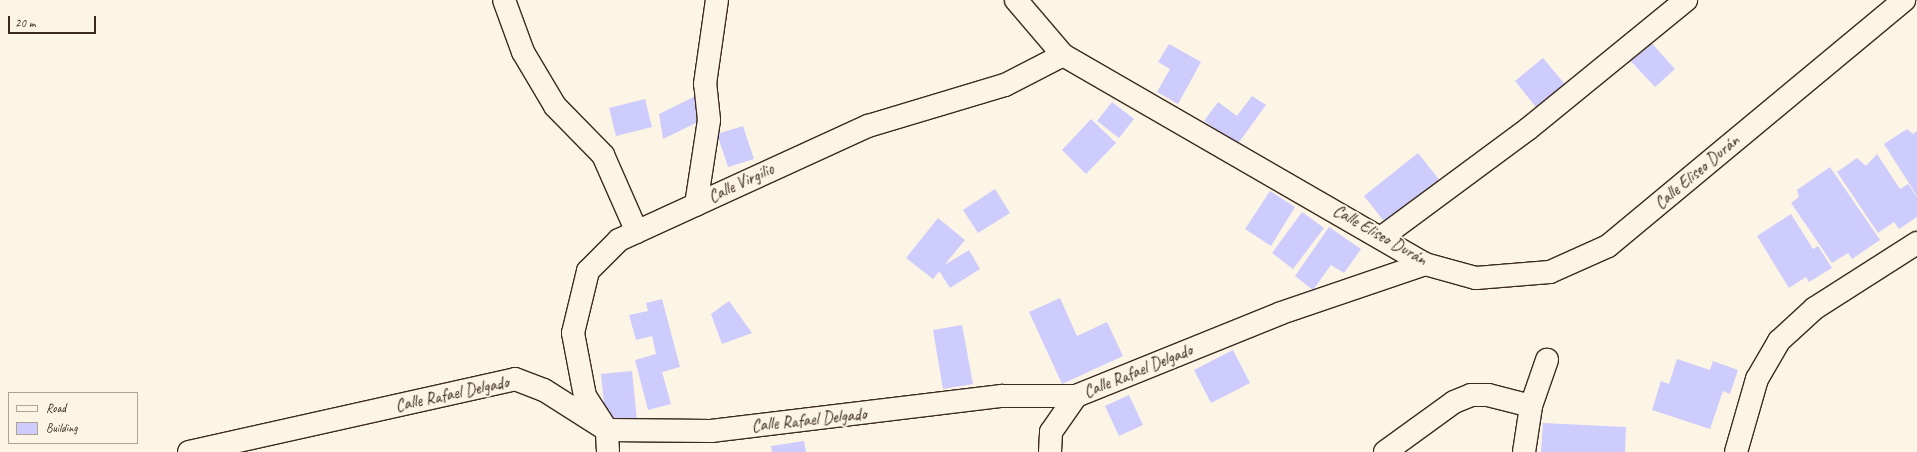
<!DOCTYPE html>
<html>
<head>
<meta charset="utf-8">
<style>
  body { margin:0 }
  #map { position:relative; width:1917px; height:452px; overflow:hidden; background:#fcf5e5; font-family:Caveat,sans-serif }
  div>[style] { position:absolute }
  .building>* { inset:0; background:#cecbfd }
  .roads { filter:drop-shadow(1px 0 #3b2a1e) drop-shadow(-1px 0 #3b2a1e) drop-shadow(0 1px #3b2a1e) drop-shadow(0 -1px #3b2a1e) }
  .minor>* { height:22px; margin:-11px; padding:0 11px; transform-origin:11px; border-radius:11px; background:#fcf5e5 }
  span { translate:-50% -50%; white-space:nowrap; text-align:center; line-height:1.15; -webkit-text-stroke:4px #fcf5e5; paint-order:stroke }
  .street-label { font-size:17px; color:#3b2a1e }
  .legend { position:absolute; left:8px; top:392px; width:130px; height:52px; box-sizing:border-box; background:#fcf5e5; border:1px solid #afa495; margin:0; padding:5px 7px; list-style:none; font-size:12px; color:#3b2a1e }
  .legend li { display:flex; align-items:center; gap:8px; height:20px }
  .legend b { width:20px; border:1px solid #afa495 }
  .scale { position:absolute; left:8px; top:16px; width:88px; height:18px; box-sizing:border-box; border:2px solid #3b2a1e; border-top:0; padding-left:5px; font-size:12px; line-height:14px; white-space:nowrap; color:#3b2a1e; -webkit-text-stroke:3px #fcf5e5; paint-order:stroke }
</style>
</head>
<body>
<div id="map">
  <div class="building">
    <div style="clip-path:polygon(1646px 37px,1675px 69px,1655px 87px,1626px 56px)"></div>
    <div style="clip-path:polygon(1169px 44px,1201px 62px,1178px 104px,1157px 92px,1170px 69px,1158px 62px)"></div>
    <div style="clip-path:polygon(1543px 58px,1568px 88px,1539px 111px,1515px 81px)"></div>
    <div style="clip-path:polygon(698px 95px,702px 120px,663px 139px,659px 114px)"></div>
    <div style="clip-path:polygon(1252px 96px,1266px 105px,1237px 145px,1204px 121px,1218px 102px,1237px 116px)"></div>
    <div style="clip-path:polygon(645px 99px,652px 127px,616px 136px,609px 108px)"></div>
    <div style="clip-path:polygon(1112px 102px,1134px 119px,1119px 138px,1097px 121px)"></div>
    <div style="clip-path:polygon(1091px 119px,1116px 143px,1086px 174px,1062px 150px)"></div>
    <div style="clip-path:polygon(743px 126px,754px 159px,728px 167px,717px 134px)"></div>
    <div style="clip-path:polygon(1907px 129px,1913px 134px,1917px 131px,1917px 196px,1884px 144px)"></div>
    <div style="clip-path:polygon(1418px 153px,1441px 182px,1387px 225px,1364px 196px)"></div>
    <div style="clip-path:polygon(1877px 154px,1900px 189px,1908px 184px,1917px 197px,1917px 217px,1899px 229px,1894px 222px,1878px 233px,1837px 172px,1857px 158px,1866px 166px)"></div>
    <div style="clip-path:polygon(1830px 167px,1880px 240px,1852px 259px,1848px 253px,1832px 263px,1791px 203px,1799px 197px,1797px 190px)"></div>
    <div style="clip-path:polygon(995px 189px,1010px 213px,978px 233px,963px 210px)"></div>
    <div style="clip-path:polygon(1270px 191px,1295px 207px,1271px 246px,1245px 229px)"></div>
    <div style="clip-path:polygon(1302px 212px,1324px 228px,1293px 269px,1272px 253px)"></div>
    <div style="clip-path:polygon(1791px 214px,1813px 249px,1818px 246px,1832px 268px,1809px 282px,1806px 277px,1789px 288px,1757px 236px)"></div>
    <div style="clip-path:polygon(938px 218px,965px 240px,933px 279px,906px 258px)"></div>
    <div style="clip-path:polygon(1329px 227px,1361px 249px,1344px 273px,1331px 265px,1313px 290px,1295px 276px)"></div>
    <div style="clip-path:polygon(969px 250px,980px 269px,950px 288px,938px 269px)"></div>
    <div style="clip-path:polygon(1060px 298px,1077px 336px,1107px 322px,1123px 356px,1062px 384px,1029px 312px)"></div>
    <div style="clip-path:polygon(662px 299px,680px 367px,662px 372px,671px 404px,648px 410px,635px 360px,656px 354px,652px 336px,636px 340px,629px 315px,648px 311px,646px 303px)"></div>
    <div style="clip-path:polygon(729px 301px,752px 333px,722px 344px,711px 314px)"></div>
    <div style="clip-path:polygon(962px 325px,973px 384px,943px 389px,933px 330px)"></div>
    <div style="clip-path:polygon(1233px 350px,1250px 383px,1211px 403px,1194px 370px)"></div>
    <div style="clip-path:polygon(1677px 359px,1710px 370px,1713px 361px,1738px 370px,1730px 394px,1723px 391px,1710px 429px,1652px 410px,1661px 381px,1669px 384px)"></div>
    <div style="clip-path:polygon(632px 371px,637px 420px,606px 423px,601px 374px)"></div>
    <div style="clip-path:polygon(1129px 395px,1143px 425px,1119px 436px,1105px 406px)"></div>
    <div style="clip-path:polygon(1543px 423px,1626px 427px,1625px 452px,1541px 452px)"></div>
    <div style="clip-path:polygon(804px 441px,806px 452px,772px 452px,771px 446px)"></div>
  </div>
  <div class="roads">
    <div class="minor">
      <div style="left:504px;top:0;width:55px;rotate:69.9deg"></div>
      <div style="left:523px;top:52px;width:63px;rotate:59.3deg"></div>
      <div style="left:555px;top:106px;width:69px;rotate:45.6deg"></div>
      <div style="left:603px;top:155px;width:84px;rotate:66.2deg"></div>
      <div style="left:1016px;top:0;width:72px;rotate:49.5deg"></div>
      <div style="left:1063px;top:55px;width:418px;rotate:30deg"></div>
      <div style="left:1425px;top:264px;width:53px;rotate:15.4deg"></div>
      <div style="left:1476px;top:278px;width:74px;rotate:-4.6deg"></div>
      <div style="left:1550px;top:272px;width:64px;rotate:-24.1deg"></div>
      <div style="left:1608px;top:246px;width:385px;rotate:-39.7deg"></div>
      <div style="left:696px;top:205px;width:86px;rotate:-81.3deg"></div>
      <div style="left:709px;top:120px;width:36px;rotate:-96deg"></div>
      <div style="left:705px;top:84px;width:85px;rotate:-81.9deg"></div>
      <div style="left:1382px;top:237px;width:182px;rotate:-36.5deg"></div>
      <div style="left:1528px;top:129px;width:204px;rotate:-39.2deg"></div>
      <div style="left:189px;top:452px;width:334px;rotate:-12.6deg"></div>
      <div style="left:515px;top:379px;width:31px;rotate:21deg"></div>
      <div style="left:544px;top:390px;width:75px;rotate:32.4deg"></div>
      <div style="left:607px;top:430px;width:104px;rotate:0.6deg"></div>
      <div style="left:711px;top:431px;width:293px;rotate:-6.9deg"></div>
      <div style="left:1002px;top:396px;width:74px"></div>
      <div style="left:1076px;top:396px;width:221px;rotate:-22deg"></div>
      <div style="left:1281px;top:313px;width:152px;rotate:-18.8deg"></div>
      <div style="left:608px;top:452px;width:22px;rotate:-93deg"></div>
      <div style="left:607px;top:430px;width:40px;rotate:-122.9deg"></div>
      <div style="left:585px;top:396px;width:64px;rotate:-100.8deg"></div>
      <div style="left:573px;top:333px;width:64px;rotate:-76.4deg"></div>
      <div style="left:588px;top:271px;width:44px;rotate:-45deg"></div>
      <div style="left:619px;top:240px;width:274px;rotate:-24.6deg"></div>
      <div style="left:868px;top:126px;width:143px;rotate:-16.7deg"></div>
      <div style="left:1005px;top:85px;width:65px;rotate:-27.3deg"></div>
      <div style="left:1050px;top:452px;width:20px;rotate:-87deg"></div>
      <div style="left:1051px;top:432px;width:44px;rotate:-55.2deg"></div>
      <div style="left:1385px;top:452px;width:85px;rotate:-35.9deg"></div>
      <div style="left:1454px;top:402px;width:18px;rotate:-22deg"></div>
      <div style="left:1471px;top:395px;width:17px"></div>
      <div style="left:1488px;top:395px;width:44px;rotate:14.3deg"></div>
      <div style="left:1524px;top:452px;width:47px;rotate:-81.3deg"></div>
      <div style="left:1531px;top:406px;width:49px;rotate:-70.8deg"></div>
      <div style="left:1736px;top:452px;width:76px;rotate:-74deg"></div>
      <div style="left:1757px;top:379px;width:44px;rotate:-59.9deg"></div>
      <div style="left:1779px;top:341px;width:49px;rotate:-42.5deg"></div>
      <div style="left:1815px;top:308px;width:121px;rotate:-32.5deg"></div>
    </div>
  </div>
  <div class="street-label">
    <span style="left:1697px;top:172px;rotate:-40deg">Calle Eliseo Durán</span>
    <span style="left:741px;top:183px;rotate:-25deg">Calle Virgilio</span>
    <span style="left:1380px;top:235px;rotate:30deg">Calle Eliseo Durán</span>
    <span style="left:1138px;top:371px;rotate:-22deg">Calle Rafael Delgado</span>
    <span style="left:452px;top:394px;rotate:-12deg">Calle Rafael Delgado</span>
    <span style="left:809px;top:420px;rotate:-6deg">Calle Rafael Delgado</span>
  </div>
  <ul class="legend">
  <li><b style="height:5px;background:#fcf5e5"></b>Road</li>
  <li><b style="height:11px;background:#cecbfd"></b>Building</li>
  </ul>
  <div class="scale">20 m</div>
</div>
</body>
</html>
